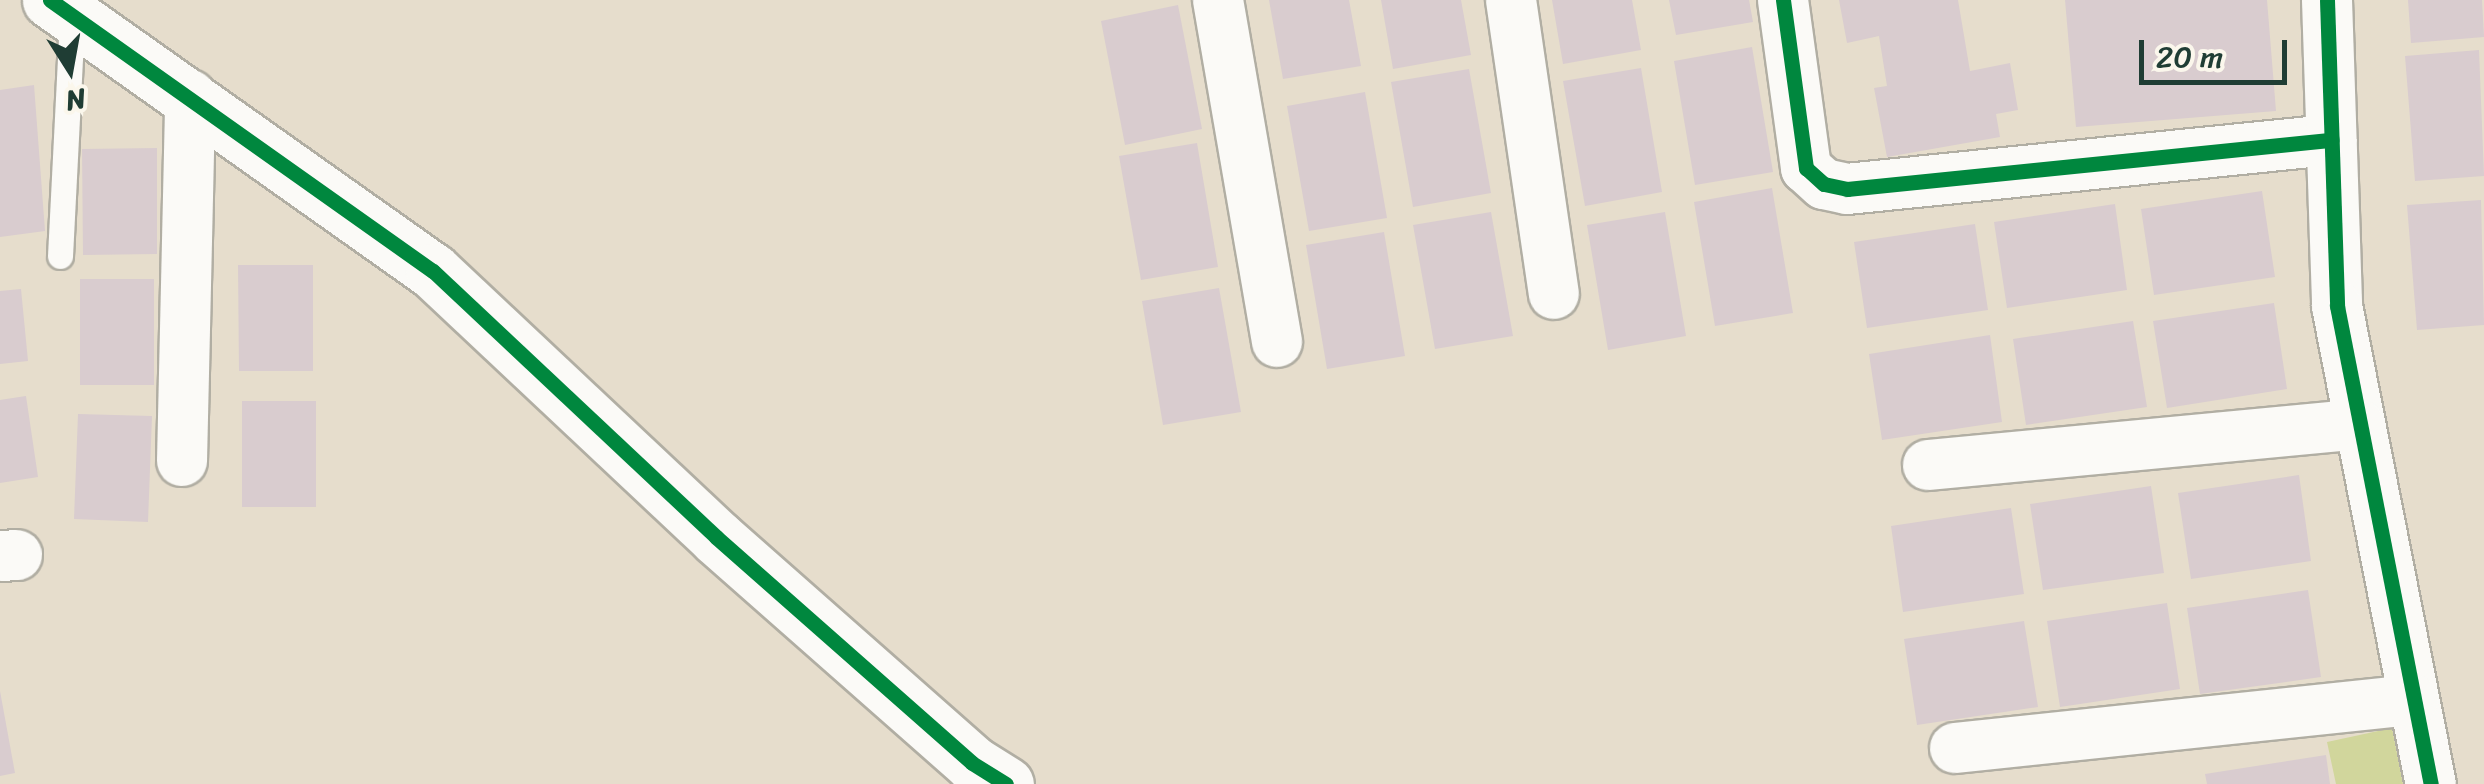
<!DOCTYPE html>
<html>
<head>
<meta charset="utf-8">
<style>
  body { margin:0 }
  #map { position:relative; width:2484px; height:784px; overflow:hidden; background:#e6ddcc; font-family:Sriracha,sans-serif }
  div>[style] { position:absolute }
  .green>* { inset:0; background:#d1d69c }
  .building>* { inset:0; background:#d9cccf }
  .roads { filter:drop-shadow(2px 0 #b1aea3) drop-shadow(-2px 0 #b1aea3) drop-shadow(0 2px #b1aea3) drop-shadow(0 -2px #b1aea3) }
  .lane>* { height:25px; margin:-12.5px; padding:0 12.5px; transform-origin:12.5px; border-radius:12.5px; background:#fbfaf7 }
  .street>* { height:50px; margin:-25px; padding:0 25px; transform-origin:25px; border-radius:25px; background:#fbfaf7 }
  .secondary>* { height:55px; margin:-27.5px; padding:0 27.5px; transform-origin:27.5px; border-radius:27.5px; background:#fbfaf7 }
  .cycleway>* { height:15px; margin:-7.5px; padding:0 7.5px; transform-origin:7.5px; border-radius:7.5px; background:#00873e }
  span { translate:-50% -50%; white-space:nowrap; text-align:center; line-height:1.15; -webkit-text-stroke:8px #fbf7ec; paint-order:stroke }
  .north { position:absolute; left:20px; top:20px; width:100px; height:100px; -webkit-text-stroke:8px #fbf7ec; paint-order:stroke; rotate:169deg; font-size:28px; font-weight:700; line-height:40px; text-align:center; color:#1f3d34 }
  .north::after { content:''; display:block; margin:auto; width:35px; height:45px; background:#1f3d34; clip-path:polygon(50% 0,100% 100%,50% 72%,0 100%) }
  .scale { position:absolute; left:2139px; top:40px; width:148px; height:45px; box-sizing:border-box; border:5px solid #1f3d34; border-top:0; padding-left:12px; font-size:30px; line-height:35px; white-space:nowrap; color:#1f3d34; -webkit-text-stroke:8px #fbf7ec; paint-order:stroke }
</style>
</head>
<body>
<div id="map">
  <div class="green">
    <div style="clip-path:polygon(2392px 728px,2403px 784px,2336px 784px,2327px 742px)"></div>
  </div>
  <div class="building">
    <div style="clip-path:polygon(1269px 0,1349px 0,1361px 66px,1283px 79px)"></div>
    <div style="clip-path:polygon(1381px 0,1461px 0,1471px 55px,1393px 69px)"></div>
    <div style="clip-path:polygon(1552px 0,1632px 0,1641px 50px,1563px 64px)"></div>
    <div style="clip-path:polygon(1669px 0,1749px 0,1753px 22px,1676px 35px)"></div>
    <div style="clip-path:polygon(1839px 0,1958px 0,1970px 71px,2010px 63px,2018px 110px,1996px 114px,2000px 137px,1887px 157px,1874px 88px,1887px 86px,1879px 36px,1847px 43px)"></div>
    <div style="clip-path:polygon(2065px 0,2267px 0,2276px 111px,2076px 127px)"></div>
    <div style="clip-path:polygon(2408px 0,2482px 0,2484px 37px,2411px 43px)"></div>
    <div style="clip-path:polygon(1178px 5px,1202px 129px,1125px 145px,1101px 21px)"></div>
    <div style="clip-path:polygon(1752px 47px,1773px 172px,1695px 185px,1674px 61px)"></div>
    <div style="clip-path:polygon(2479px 50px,2484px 176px,2415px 181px,2405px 56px)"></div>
    <div style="clip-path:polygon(1641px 68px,1662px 192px,1585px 206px,1563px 81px)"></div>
    <div style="clip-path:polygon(1469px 69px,1491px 193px,1413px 207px,1391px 82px)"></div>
    <div style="clip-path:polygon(34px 85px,45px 231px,0 237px,0 90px)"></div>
    <div style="clip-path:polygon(1365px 92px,1387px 218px,1309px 231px,1287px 106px)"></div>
    <div style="clip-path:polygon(1197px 143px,1218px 267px,1141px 280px,1119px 156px)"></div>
    <div style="clip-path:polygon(157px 148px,157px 254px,83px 255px,82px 149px)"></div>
    <div style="clip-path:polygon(1772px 188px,1793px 313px,1715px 326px,1694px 202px)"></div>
    <div style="clip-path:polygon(2262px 191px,2275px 277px,2154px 295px,2141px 209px)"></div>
    <div style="clip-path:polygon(2481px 200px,2484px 325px,2417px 330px,2407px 205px)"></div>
    <div style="clip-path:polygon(2115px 204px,2127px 290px,2007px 308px,1994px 222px)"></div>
    <div style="clip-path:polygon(1491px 212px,1513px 336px,1435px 349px,1413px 225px)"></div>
    <div style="clip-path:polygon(1665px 212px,1686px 336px,1608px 350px,1587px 225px)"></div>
    <div style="clip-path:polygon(1975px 224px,1988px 310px,1867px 328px,1854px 242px)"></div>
    <div style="clip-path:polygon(1384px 232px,1405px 356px,1327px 369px,1306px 245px)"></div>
    <div style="clip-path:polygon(238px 265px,313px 265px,313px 371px,239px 371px)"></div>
    <div style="clip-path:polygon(80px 279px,154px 279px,154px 385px,80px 385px)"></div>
    <div style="clip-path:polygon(1219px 288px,1241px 412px,1163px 425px,1142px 301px)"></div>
    <div style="clip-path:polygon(21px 289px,28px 361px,0 364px,0 291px)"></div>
    <div style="clip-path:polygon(2274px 303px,2287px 389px,2167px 408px,2153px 321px)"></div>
    <div style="clip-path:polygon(2133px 321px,2147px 407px,2026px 425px,2013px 339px)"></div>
    <div style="clip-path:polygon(1990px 335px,2002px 422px,1882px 440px,1869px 354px)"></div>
    <div style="clip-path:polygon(26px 396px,38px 477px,0 483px,0 400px)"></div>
    <div style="clip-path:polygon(242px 401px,316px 401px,316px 507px,242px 507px)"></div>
    <div style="clip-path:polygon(78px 414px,152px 416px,148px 522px,74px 519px)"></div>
    <div style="clip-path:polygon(2299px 475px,2311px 561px,2191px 579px,2178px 493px)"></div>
    <div style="clip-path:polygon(2151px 486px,2164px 573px,2043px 590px,2030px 504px)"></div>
    <div style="clip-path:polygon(2011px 508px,2024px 594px,1903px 612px,1891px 526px)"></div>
    <div style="clip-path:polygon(2308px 590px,2321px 677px,2200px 694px,2187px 608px)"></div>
    <div style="clip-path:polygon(2167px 603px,2180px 689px,2060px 707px,2047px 621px)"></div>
    <div style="clip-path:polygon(2024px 621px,2038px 707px,1917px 725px,1904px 639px)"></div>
    <div style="clip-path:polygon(0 691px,15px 773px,0 776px)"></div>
    <div style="clip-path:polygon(2326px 755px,2330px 784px,2207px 784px,2205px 774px)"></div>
  </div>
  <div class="roads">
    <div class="lane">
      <div style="left:60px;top:256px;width:240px;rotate:-87.1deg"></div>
    </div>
    <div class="street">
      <div style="left:1218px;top:0;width:347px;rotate:80.2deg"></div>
      <div style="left:1511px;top:0;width:297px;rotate:81.7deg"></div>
      <div style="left:1783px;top:0;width:170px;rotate:82.2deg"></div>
      <div style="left:1806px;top:168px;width:24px;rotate:42deg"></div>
      <div style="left:1824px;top:184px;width:24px;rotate:12deg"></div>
      <div style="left:1847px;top:189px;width:487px;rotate:-5.8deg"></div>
      <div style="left:2327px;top:0;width:306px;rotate:88.1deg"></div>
      <div style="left:2337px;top:306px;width:487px;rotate:78.9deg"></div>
      <div style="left:182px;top:461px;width:366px;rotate:-88.7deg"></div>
      <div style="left:1928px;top:465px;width:433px;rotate:-5.4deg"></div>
      <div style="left:0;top:556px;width:17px;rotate:-3deg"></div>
      <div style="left:1955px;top:748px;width:461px;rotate:-6deg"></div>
    </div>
    <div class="secondary">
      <div style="left:50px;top:0;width:469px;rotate:35.3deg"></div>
      <div style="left:433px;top:271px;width:388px;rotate:43.2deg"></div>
      <div style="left:716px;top:537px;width:341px;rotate:41.4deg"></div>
      <div style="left:972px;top:763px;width:40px;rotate:32deg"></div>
    </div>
  </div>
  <div class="cycleway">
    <div style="left:50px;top:0;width:469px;rotate:35.3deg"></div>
    <div style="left:433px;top:271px;width:388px;rotate:43.2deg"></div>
    <div style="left:716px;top:537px;width:341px;rotate:41.4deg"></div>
    <div style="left:972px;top:763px;width:40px;rotate:32deg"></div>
    <div style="left:1783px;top:0;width:170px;rotate:82.2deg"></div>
    <div style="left:1806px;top:168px;width:24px;rotate:42deg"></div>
    <div style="left:1824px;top:184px;width:24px;rotate:12deg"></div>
    <div style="left:1847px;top:189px;width:487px;rotate:-5.8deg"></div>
    <div style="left:2327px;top:0;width:306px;rotate:88.1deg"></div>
    <div style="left:2337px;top:306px;width:487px;rotate:78.9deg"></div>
  </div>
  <div class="north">N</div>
  <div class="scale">20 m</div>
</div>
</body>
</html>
